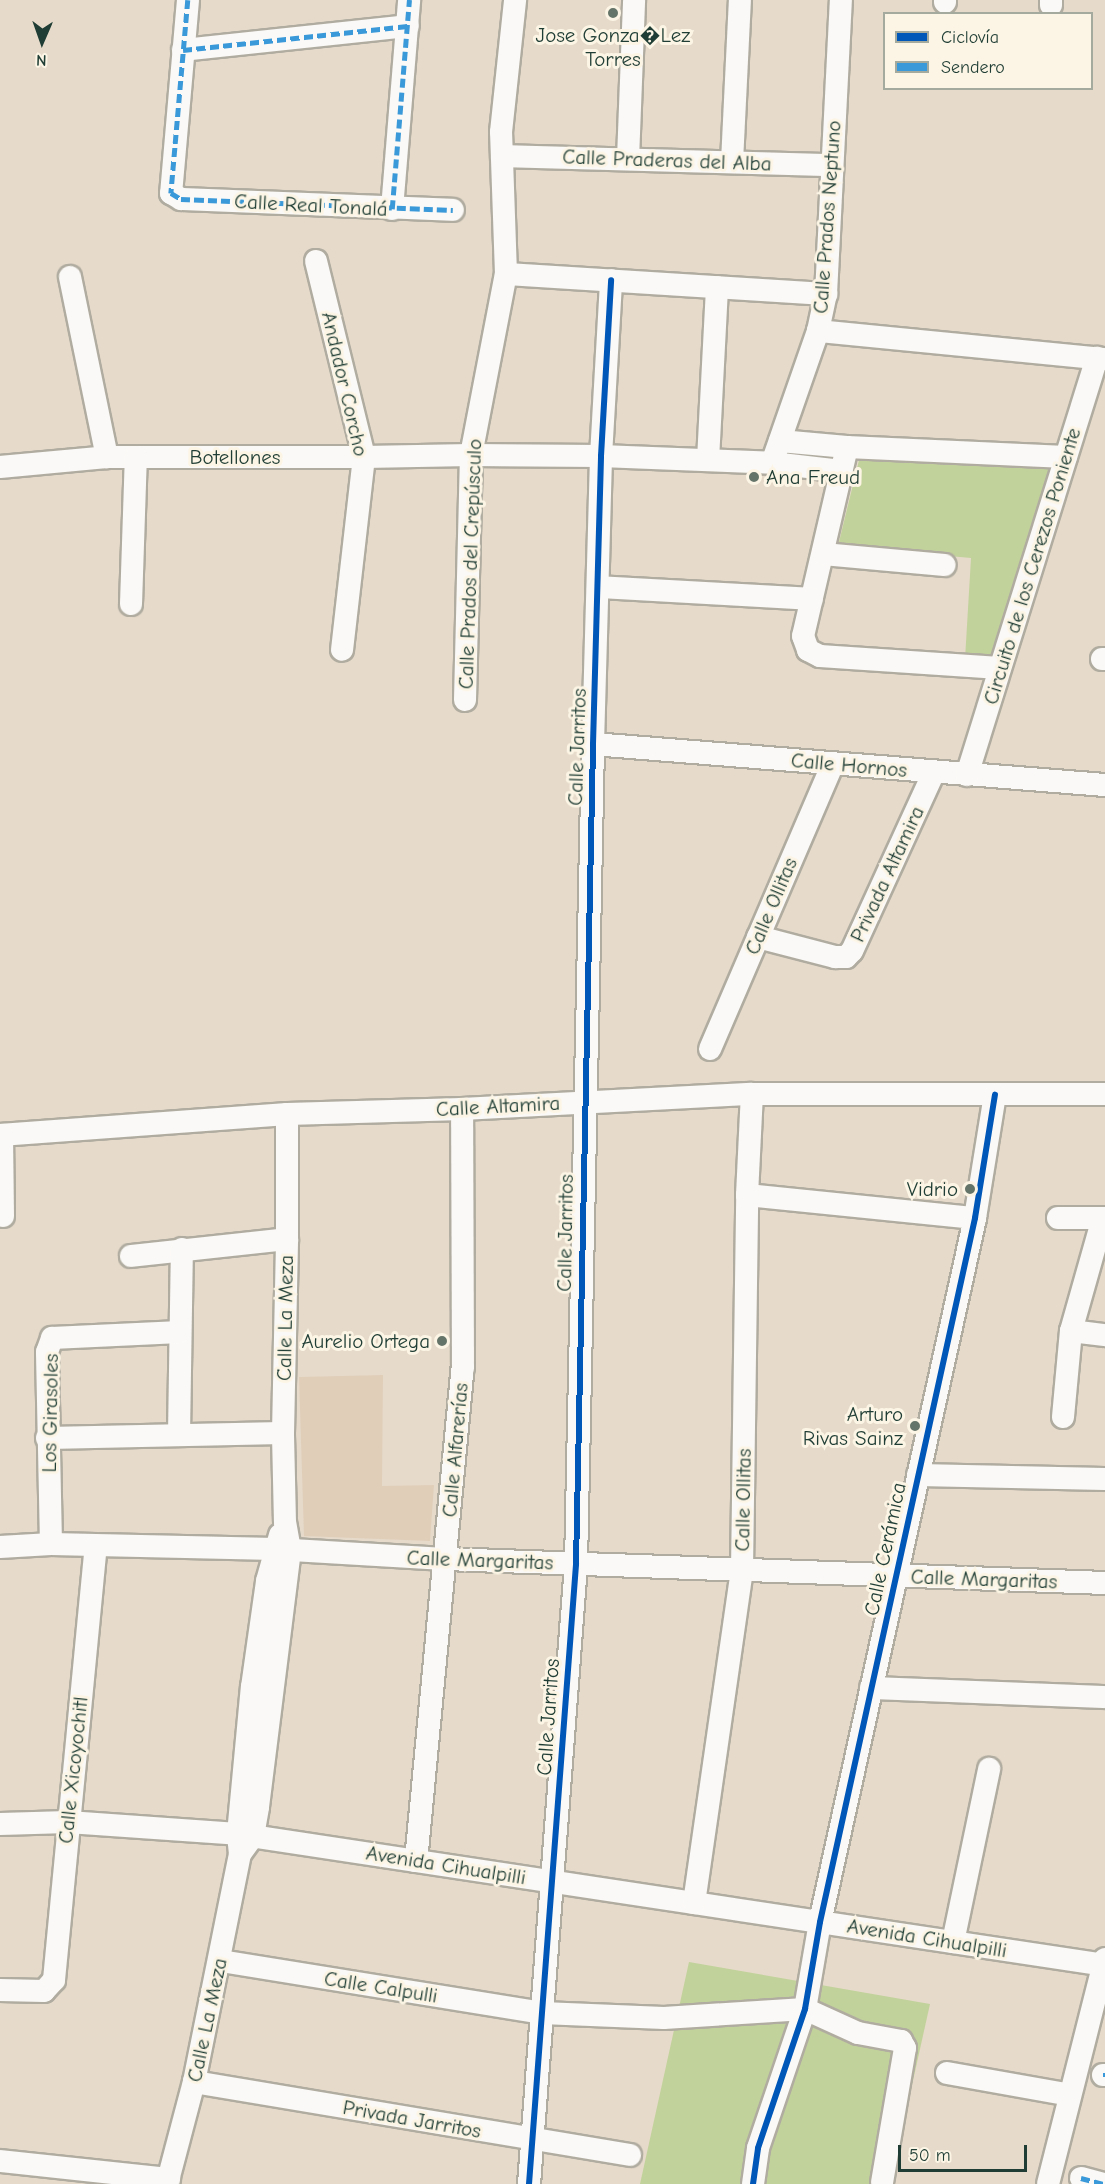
<!DOCTYPE html>
<html>
<head>
<meta charset="utf-8">
<style>
  body { margin:0 }
  #map { position:relative; width:1105px; height:2184px; overflow:hidden; background:#e6daca; font-family:"Comic Neue",sans-serif }
  div>[style] { position:absolute }
  .built>* { inset:0; background:#e0ceb9 }
  .green>* { inset:0; background:#c2d29b }
  .roads { filter:drop-shadow(2px 0 #b0aca0) drop-shadow(-2px 0 #b0aca0) drop-shadow(0 2px #b0aca0) drop-shadow(0 -2px #b0aca0) }
  .minor>* { height:22px; margin:-11px; padding:0 11px; transform-origin:11px; border-radius:11px; background:#fbf9f7 }
  .quiet>* { height:4.5px; margin-top:-2.25px; transform-origin:0; background:repeating-linear-gradient(90deg,#3a99d8 0 9px,transparent 0 13.5px) }
  .cycleway>* { height:6px; margin:-3px; padding:0 3px; transform-origin:3px; border-radius:3px; background:#0057b8 }
  .dots>* { width:16px; height:16px; translate:-50% -50%; box-sizing:border-box; border:3px solid #fcf5e5; border-radius:50% }
  span { translate:-50% -50%; white-space:nowrap; text-align:center; line-height:1.15; -webkit-text-stroke:6px #fcf5e5; paint-order:stroke }
  .poi-label { font-size:21px; color:#1f3d34 }
  .left { translate:0 -50%; text-align:left }
  .right { translate:-100% -50%; text-align:right }
  .street-label { font-size:21px; color:#1f3d34 }
  .legend { position:absolute; left:883px; top:12px; width:210px; height:78px; box-sizing:border-box; background:#fcf5e5; border:2px solid #a4ab9e; margin:0; padding:8px 10px; list-style:none; font-size:18px; color:#1f3d34 }
  .legend li { display:flex; align-items:center; gap:12px; height:30px }
  .legend b { width:30px; border:2px solid #a4ab9e }
  .north { position:absolute; left:12px; top:12px; width:60px; height:60px; -webkit-text-stroke:4px #fcf5e5; paint-order:stroke; rotate:182deg; font-size:16px; font-weight:700; line-height:24px; text-align:center; color:#1f3d34 }
  .north::after { content:''; display:block; margin:auto; width:21px; height:27px; background:#1f3d34; clip-path:polygon(50% 0,100% 100%,50% 72%,0 100%) }
  .scale { position:absolute; left:898px; top:2145px; width:129px; height:27px; box-sizing:border-box; border:3px solid #1f3d34; border-top:0; padding-left:8px; font-size:18px; line-height:21px; white-space:nowrap; color:#1f3d34; -webkit-text-stroke:4px #fcf5e5; paint-order:stroke }
</style>
</head>
<body>
<div id="map">
  <div class="built">
    <div style="clip-path:polygon(383px 1375px,382px 1486px,434px 1485px,430px 1541px,304px 1536px,299px 1377px)"></div>
  </div>
  <div class="green">
    <div style="clip-path:polygon(860px 456px,1051px 467px,995px 659px,965px 659px,971px 558px,838px 546px)"></div>
    <div style="clip-path:polygon(689px 1962px,930px 2004px,890px 2184px,640px 2184px)"></div>
  </div>
  <div class="roads">
    <div class="minor">
      <div style="left:188px;top:0;width:194px;rotate:95deg"></div>
      <div style="left:171px;top:193px;width:12px;rotate:31deg"></div>
      <div style="left:181px;top:199px;width:272px;rotate:2.3deg"></div>
      <div style="left:945px;top:2px;width:2px;rotate:-90deg"></div>
      <div style="left:1051px;top:5px;width:5px;rotate:-90deg"></div>
      <div style="left:183px;top:50px;width:226px;rotate:-6.1deg"></div>
      <div style="left:502px;top:156px;width:330px;rotate:1.6deg"></div>
      <div style="left:628px;top:159px;width:159px;rotate:-87.8deg"></div>
      <div style="left:732px;top:162px;width:162px;rotate:-87.2deg"></div>
      <div style="left:392px;top:209px;width:210px;rotate:-85.3deg"></div>
      <div style="left:316px;top:261px;width:202px;rotate:76.2deg"></div>
      <div style="left:364px;top:457px;width:194px;rotate:96.5deg"></div>
      <div style="left:506px;top:274px;width:321px;rotate:3.6deg"></div>
      <div style="left:70px;top:277px;width:184px;rotate:78.4deg"></div>
      <div style="left:818px;top:331px;width:288px;rotate:5.6deg"></div>
      <div style="left:780px;top:441px;width:67px;rotate:5.1deg"></div>
      <div style="left:847px;top:447px;width:219px;rotate:2.6deg"></div>
      <div style="left:847px;top:447px;width:194px;rotate:103.1deg"></div>
      <div style="left:803px;top:636px;width:15px;rotate:70deg"></div>
      <div style="left:808px;top:650px;width:13px;rotate:27deg"></div>
      <div style="left:820px;top:656px;width:180px;rotate:3.8deg"></div>
      <div style="left:708px;top:460px;width:173px;rotate:-87deg"></div>
      <div style="left:772px;top:463px;width:140px;rotate:-70.8deg"></div>
      <div style="left:818px;top:331px;width:38px;rotate:-78deg"></div>
      <div style="left:826px;top:294px;width:294px;rotate:-87.1deg"></div>
      <div style="left:0;top:467px;width:107px;rotate:-5.3deg"></div>
      <div style="left:107px;top:457px;width:257px"></div>
      <div style="left:364px;top:457px;width:107px;rotate:-1.1deg"></div>
      <div style="left:471px;top:455px;width:130px;rotate:0.4deg"></div>
      <div style="left:601px;top:456px;width:171px;rotate:2.3deg"></div>
      <div style="left:772px;top:463px;width:70px;rotate:6.5deg"></div>
      <div style="left:823px;top:554px;width:122px;rotate:5.2deg"></div>
      <div style="left:598px;top:587px;width:214px;rotate:3.2deg"></div>
      <div style="left:131px;top:604px;width:147px;rotate:-88.1deg"></div>
      <div style="left:1102px;top:659px;width:3px"></div>
      <div style="left:465px;top:700px;width:245px;rotate:-88.6deg"></div>
      <div style="left:471px;top:455px;width:184px;rotate:-79.1deg"></div>
      <div style="left:506px;top:274px;width:142px;rotate:-92deg"></div>
      <div style="left:501px;top:132px;width:133px;rotate:-83.9deg"></div>
      <div style="left:593px;top:744px;width:514px;rotate:4.58deg"></div>
      <div style="left:967px;top:775px;width:437px;rotate:-72.7deg"></div>
      <div style="left:758px;top:937px;width:80px;rotate:14.6deg"></div>
      <div style="left:835px;top:957px;width:11px"></div>
      <div style="left:846px;top:957px;width:8px;rotate:-45deg"></div>
      <div style="left:852px;top:951px;width:197px;rotate:-65.4deg"></div>
      <div style="left:710px;top:1049px;width:311px;rotate:-66.7deg"></div>
      <div style="left:0;top:1135px;width:288px;rotate:-4.2deg"></div>
      <div style="left:287px;top:1114px;width:175px;rotate:-1.6deg"></div>
      <div style="left:462px;top:1109px;width:290px;rotate:-3deg"></div>
      <div style="left:752px;top:1094px;width:353px"></div>
      <div style="left:2px;top:1135px;width:81px;rotate:89.3deg"></div>
      <div style="left:747px;top:1195px;width:229px;rotate:5.8deg"></div>
      <div style="left:1058px;top:1218px;width:47px"></div>
      <div style="left:131px;top:1256px;width:157px;rotate:-6.2deg"></div>
      <div style="left:1071px;top:1331px;width:34px;rotate:7deg"></div>
      <div style="left:1063px;top:1417px;width:86px;rotate:-84.7deg"></div>
      <div style="left:1071px;top:1331px;width:117px;rotate:-74.2deg"></div>
      <div style="left:179px;top:1434px;width:185px;rotate:-89.1deg"></div>
      <div style="left:47px;top:1438px;width:236px;rotate:-1.2deg"></div>
      <div style="left:918px;top:1475px;width:187px;rotate:1.2deg"></div>
      <div style="left:51px;top:1544px;width:192px;rotate:-91.2deg"></div>
      <div style="left:47px;top:1352px;width:15px;rotate:-70deg"></div>
      <div style="left:52px;top:1338px;width:128px;rotate:-2.7deg"></div>
      <div style="left:0;top:1547px;width:51px;rotate:-3.4deg"></div>
      <div style="left:51px;top:1544px;width:224px;rotate:1.3deg"></div>
      <div style="left:275px;top:1549px;width:170px;rotate:3.4deg"></div>
      <div style="left:445px;top:1559px;width:660px;rotate:2.08deg"></div>
      <div style="left:871px;top:1688px;width:234px;rotate:2.2deg"></div>
      <div style="left:0;top:1824px;width:68px;rotate:-1.7deg"></div>
      <div style="left:68px;top:1822px;width:170px;rotate:4deg"></div>
      <div style="left:238px;top:1834px;width:876px;rotate:8.6deg"></div>
      <div style="left:240px;top:1854px;width:22px;rotate:-54deg"></div>
      <div style="left:253px;top:1836px;width:29px;rotate:-80deg"></div>
      <div style="left:258px;top:1807px;width:259px;rotate:-82.9deg"></div>
      <div style="left:290px;top:1550px;width:27px;rotate:-100deg"></div>
      <div style="left:285px;top:1523px;width:90px;rotate:-91.3deg"></div>
      <div style="left:283px;top:1433px;width:194px;rotate:-88.8deg"></div>
      <div style="left:287px;top:1239px;width:125px;rotate:-90deg"></div>
      <div style="left:416px;top:1861px;width:495px;rotate:-84.6deg"></div>
      <div style="left:463px;top:1368px;width:259px;rotate:-90.2deg"></div>
      <div style="left:694px;top:1903px;width:336px;rotate:-81.8deg"></div>
      <div style="left:742px;top:1570px;width:375px;rotate:-89.2deg"></div>
      <div style="left:747px;top:1195px;width:101px;rotate:-87.2deg"></div>
      <div style="left:953px;top:1942px;width:177px;rotate:-78.2deg"></div>
      <div style="left:221px;top:1961px;width:325px;rotate:9.2deg"></div>
      <div style="left:542px;top:2013px;width:122px;rotate:2.3deg"></div>
      <div style="left:664px;top:2018px;width:141px;rotate:-3.7deg"></div>
      <div style="left:805px;top:2009px;width:58px;rotate:24.4deg"></div>
      <div style="left:858px;top:2033px;width:44px;rotate:10.5deg"></div>
      <div style="left:901px;top:2041px;width:8px;rotate:60deg"></div>
      <div style="left:905px;top:2048px;width:136px;rotate:99.7deg"></div>
      <div style="left:0;top:1990px;width:44px;rotate:1.3deg"></div>
      <div style="left:44px;top:1991px;width:15px;rotate:-48deg"></div>
      <div style="left:54px;top:1980px;width:436px;rotate:-84.5deg"></div>
      <div style="left:947px;top:2073px;width:125px;rotate:10.1deg"></div>
      <div style="left:1103px;top:2075px;width:2px"></div>
      <div style="left:194px;top:2082px;width:442px;rotate:9.5deg"></div>
      <div style="left:0;top:2161px;width:170px;rotate:6.1deg"></div>
      <div style="left:1081px;top:2178px;width:23px;rotate:15deg"></div>
      <div style="left:167px;top:2184px;width:106px;rotate:-75.2deg"></div>
      <div style="left:194px;top:2082px;width:233px;rotate:-78.6deg"></div>
      <div style="left:240px;top:1854px;width:20px;rotate:-96deg"></div>
      <div style="left:238px;top:1834px;width:148px;rotate:-84.6deg"></div>
      <div style="left:252px;top:1687px;width:107px;rotate:-81.9deg"></div>
      <div style="left:267px;top:1581px;width:48px;rotate:-74.2deg"></div>
      <div style="left:529px;top:2184px;width:622px;rotate:-85.66deg"></div>
      <div style="left:576px;top:1564px;width:820px;rotate:-88.81deg"></div>
      <div style="left:593px;top:744px;width:288px;rotate:-88.4deg"></div>
      <div style="left:601px;top:456px;width:176px;rotate:-86.7deg"></div>
      <div style="left:753px;top:2184px;width:36px;rotate:-82deg"></div>
      <div style="left:758px;top:2148px;width:147px;rotate:-71.3deg"></div>
      <div style="left:805px;top:2009px;width:88px;rotate:-80.2deg"></div>
      <div style="left:820px;top:1922px;width:721px;rotate:-77.58deg"></div>
      <div style="left:975px;top:1218px;width:125px;rotate:-80.8deg"></div>
      <div style="left:1048px;top:2184px;width:232px;rotate:-75.8deg"></div>
    </div>
  </div>
  <div class="quiet">
    <div style="left:188px;top:0;width:194px;rotate:95deg"></div>
    <div style="left:171px;top:193px;width:12px;rotate:31deg"></div>
    <div style="left:181px;top:199px;width:272px;rotate:2.3deg"></div>
    <div style="left:183px;top:50px;width:226px;rotate:-6.1deg"></div>
    <div style="left:392px;top:209px;width:210px;rotate:-85.3deg"></div>
    <div style="left:1103px;top:2075px;width:2px"></div>
    <div style="left:1081px;top:2178px;width:23px;rotate:15deg"></div>
  </div>
  <div class="cycleway">
    <div style="left:529px;top:2184px;width:622px;rotate:-85.66deg"></div>
    <div style="left:576px;top:1564px;width:820px;rotate:-88.81deg"></div>
    <div style="left:593px;top:744px;width:288px;rotate:-88.4deg"></div>
    <div style="left:601px;top:456px;width:176px;rotate:-86.7deg"></div>
    <div style="left:753px;top:2184px;width:36px;rotate:-82deg"></div>
    <div style="left:758px;top:2148px;width:147px;rotate:-71.3deg"></div>
    <div style="left:805px;top:2009px;width:88px;rotate:-80.2deg"></div>
    <div style="left:820px;top:1922px;width:721px;rotate:-77.58deg"></div>
    <div style="left:975px;top:1218px;width:125px;rotate:-80.8deg"></div>
  </div>
  <div class="dots">
    <div style="left:613px;top:13px;background:#657468"></div>
    <div style="left:754px;top:477px;background:#657468"></div>
    <div style="left:970px;top:1189px;background:#657468"></div>
    <div style="left:442px;top:1341px;background:#657468"></div>
    <div style="left:915px;top:1426px;background:#657468"></div>
  </div>
  <div class="poi-label">
    <span style="left:613px;top:47px">Jose Gonza�Lez<br>Torres</span>
    <span class="left" style="left:766px;top:477px">Ana Freud</span>
    <span class="right" style="left:958px;top:1189px">Vidrio</span>
    <span class="right" style="left:430px;top:1341px">Aurelio Ortega</span>
    <span class="right" style="left:903px;top:1426px">Arturo<br>Rivas Sainz</span>
  </div>
  <div class="street-label">
    <span style="left:667px;top:160px;rotate:2deg">Calle Praderas del Alba</span>
    <span style="left:311px;top:205px;rotate:3deg">Calle Real Tonalá</span>
    <span style="left:827px;top:217px;rotate:-86deg">Calle Prados Neptuno</span>
    <span style="left:345px;top:384px;rotate:77deg">Andador Corcho</span>
    <span style="left:235px;top:457px">Botellones</span>
    <span style="left:470px;top:564px;rotate:-88deg">Calle Prados del Crepúsculo</span>
    <span style="left:1032px;top:566px;rotate:-73deg">Circuito de los Cerezos Poniente</span>
    <span style="left:577px;top:747px;rotate:-88deg">Calle Jarritos</span>
    <span style="left:849px;top:765px;rotate:5deg">Calle Hornos</span>
    <span style="left:887px;top:874px;rotate:-65deg">Privada Altamira</span>
    <span style="left:771px;top:906px;rotate:-67deg">Calle Ollitas</span>
    <span style="left:498px;top:1106px;rotate:-3deg">Calle Altamira</span>
    <span style="left:565px;top:1233px;rotate:-89deg">Calle Jarritos</span>
    <span style="left:285px;top:1318px;rotate:-89deg">Calle La Meza</span>
    <span style="left:50px;top:1413px;rotate:-89deg">Los Girasoles</span>
    <span style="left:455px;top:1450px;rotate:-85deg">Calle Alfarerías</span>
    <span style="left:743px;top:1500px;rotate:-89deg">Calle Ollitas</span>
    <span style="left:885px;top:1549px;rotate:-78deg">Calle Cerámica</span>
    <span style="left:480px;top:1560px;rotate:2deg">Calle Margaritas</span>
    <span style="left:984px;top:1579px;rotate:2deg">Calle Margaritas</span>
    <span style="left:548px;top:1717px;rotate:-86deg">Calle Jarritos</span>
    <span style="left:73px;top:1770px;rotate:-84deg">Calle Xicoyochitl</span>
    <span style="left:446px;top:1865px;rotate:9deg">Avenida Cihualpilli</span>
    <span style="left:927px;top:1938px;rotate:9deg">Avenida Cihualpilli</span>
    <span style="left:381px;top:1987px;rotate:9deg">Calle Calpulli</span>
    <span style="left:207px;top:2020px;rotate:-78deg">Calle La Meza</span>
    <span style="left:412px;top:2119px;rotate:10deg">Privada Jarritos</span>
  </div>
  <ul class="legend">
  <li><b style="height:8px;background:#0057b8"></b>Ciclovía</li>
  <li><b style="height:8px;background:#3a99d8"></b>Sendero</li>
  </ul>
  <div class="north">N</div>
  <div class="scale">50 m</div>
</div>
</body>
</html>
